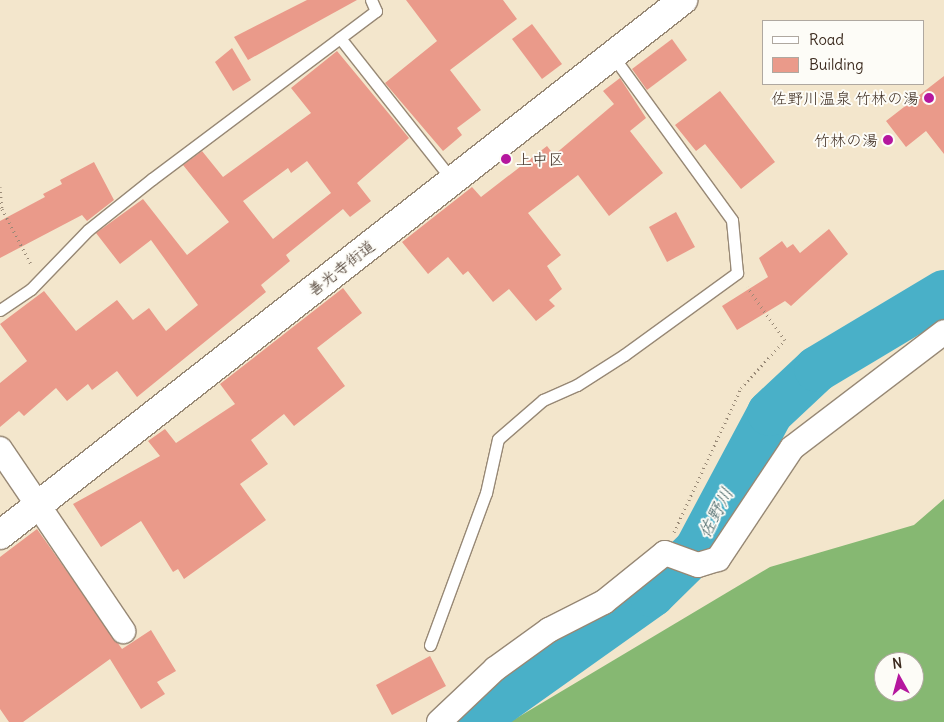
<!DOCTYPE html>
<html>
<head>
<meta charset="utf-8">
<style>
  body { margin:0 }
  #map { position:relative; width:944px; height:722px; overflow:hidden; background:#f3e6cc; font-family:Delius,"Klee One",sans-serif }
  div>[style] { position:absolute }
  .forest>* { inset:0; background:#86b872 }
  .river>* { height:46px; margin:-23px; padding:0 23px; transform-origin:23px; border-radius:23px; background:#49b0c8 }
  .building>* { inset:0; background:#ea9a8a }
  .path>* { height:3px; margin-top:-1.5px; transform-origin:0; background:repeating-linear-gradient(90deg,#978875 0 1px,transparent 0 5px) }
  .roads { filter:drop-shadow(1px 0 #978875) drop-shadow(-1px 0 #978875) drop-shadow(0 1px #978875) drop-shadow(0 -1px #978875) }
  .service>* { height:11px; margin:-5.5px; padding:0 5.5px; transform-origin:5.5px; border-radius:5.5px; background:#fff }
  .minor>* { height:24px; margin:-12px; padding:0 12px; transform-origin:12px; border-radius:12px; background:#fff }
  .tertiary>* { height:28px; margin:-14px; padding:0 14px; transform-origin:14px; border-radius:14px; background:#fff }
  .dots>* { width:14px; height:14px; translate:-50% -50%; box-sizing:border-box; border:2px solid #fdfcf7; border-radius:50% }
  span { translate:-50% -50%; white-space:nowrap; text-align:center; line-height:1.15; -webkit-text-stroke:4px #fdfcf7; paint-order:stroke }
  .poi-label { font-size:16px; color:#3b2a1e }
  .right { translate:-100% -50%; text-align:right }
  .left { translate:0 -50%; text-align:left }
  .street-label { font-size:16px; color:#3b2a1e }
  .water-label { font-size:18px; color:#416062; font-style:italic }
  .legend { position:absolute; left:762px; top:20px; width:162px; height:65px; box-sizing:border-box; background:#fdfcf7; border:1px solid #afa8a0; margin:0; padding:6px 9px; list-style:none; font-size:15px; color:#3b2a1e }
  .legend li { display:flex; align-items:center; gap:10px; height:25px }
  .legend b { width:25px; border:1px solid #afa8a0 }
  .north { position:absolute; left:874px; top:652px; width:50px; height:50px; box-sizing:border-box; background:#fdfcf7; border:1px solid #afa8a0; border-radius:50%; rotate:353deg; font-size:14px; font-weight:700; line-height:20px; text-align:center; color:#3b2a1e }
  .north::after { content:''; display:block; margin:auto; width:18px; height:22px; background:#b5179e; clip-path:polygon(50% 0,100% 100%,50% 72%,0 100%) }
</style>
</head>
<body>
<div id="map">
  <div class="forest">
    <div style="clip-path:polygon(evenodd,944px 499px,944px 722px,510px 722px,770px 567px,914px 525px,944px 499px,884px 662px,914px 662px,914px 692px,884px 692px,884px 662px)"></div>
  </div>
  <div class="river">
    <div style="left:472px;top:722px;width:221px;rotate:-35.4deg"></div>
    <div style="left:652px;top:594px;width:63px;rotate:-44.4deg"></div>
    <div style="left:697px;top:550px;width:155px;rotate:-61.9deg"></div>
    <div style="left:770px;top:413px;width:64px;rotate:-43.1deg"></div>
    <div style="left:817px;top:369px;width:148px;rotate:-30.9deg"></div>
  </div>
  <div class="building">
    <div style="clip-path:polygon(307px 0,357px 0,248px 60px,234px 37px)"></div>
    <div style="clip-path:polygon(406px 0,503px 0,517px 19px,450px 70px,481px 110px,457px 128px,462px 135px,443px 151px,385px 83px,437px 41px)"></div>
    <div style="clip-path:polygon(532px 24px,562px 64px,542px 79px,512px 39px)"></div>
    <div style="clip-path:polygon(672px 39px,687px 60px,647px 90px,632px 69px)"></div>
    <div style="clip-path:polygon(232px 48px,251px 80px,233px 91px,215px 62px)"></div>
    <div style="clip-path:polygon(evenodd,337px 51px,409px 138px,357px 183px,371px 201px,350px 217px,343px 209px,286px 255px,290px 261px,261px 285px,266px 292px,137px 397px,117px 371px,92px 390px,88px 384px,67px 401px,56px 388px,24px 416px,19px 411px,0 427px,0 383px,27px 361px,0 324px,44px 291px,76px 331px,117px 300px,133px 320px,149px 308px,166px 331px,198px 305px,151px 240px,120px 264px,96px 233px,143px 199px,187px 255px,229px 222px,183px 165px,202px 151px,223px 177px,311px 113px,291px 88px,337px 51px,307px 161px,331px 193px,273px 239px,243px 201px,288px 168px,291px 173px,307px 161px)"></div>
    <div style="clip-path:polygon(944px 76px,944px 154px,926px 131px,906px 147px,886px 121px)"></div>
    <div style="clip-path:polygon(620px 78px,646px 118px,630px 131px,663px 173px,609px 216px,578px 175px,528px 213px,561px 255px,547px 266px,562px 289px,549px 300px,555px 306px,536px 321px,509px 289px,493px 302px,468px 271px,463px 275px,448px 257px,428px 274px,402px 242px,472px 187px,481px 197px,547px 146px,554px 155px,614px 104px,603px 91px)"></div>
    <div style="clip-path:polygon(720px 91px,775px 162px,741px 189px,705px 144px,696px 151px,675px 125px)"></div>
    <div style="clip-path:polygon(94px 162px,114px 200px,87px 221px,82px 215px,0 258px,0 221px,45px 197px,43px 194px,62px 184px,60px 180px)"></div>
    <div style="clip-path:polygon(676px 212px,695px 247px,667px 262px,649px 227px)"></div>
    <div style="clip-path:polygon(829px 229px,848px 254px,791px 306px,785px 301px,737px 330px,722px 306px,768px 277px,759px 258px,782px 241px,787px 248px,793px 244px,800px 253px)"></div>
    <div style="clip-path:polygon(343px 288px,362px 313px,317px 348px,345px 386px,294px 426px,284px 414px,251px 440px,268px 464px,240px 484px,266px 520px,184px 579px,178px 569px,173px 572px,141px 521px,101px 547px,73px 504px,160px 456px,148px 441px,165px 429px,176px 443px,235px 404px,220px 384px)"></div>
    <div style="clip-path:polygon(37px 529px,122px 649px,151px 630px,176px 671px,157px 682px,165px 694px,141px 709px,110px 659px,23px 722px,9px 722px,0 709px,0 557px)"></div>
    <div style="clip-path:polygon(430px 656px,446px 686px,392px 715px,376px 685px)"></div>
  </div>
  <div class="path">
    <div style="left:0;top:187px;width:22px;rotate:85deg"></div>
    <div style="left:2px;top:209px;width:62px;rotate:62.2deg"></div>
    <div style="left:674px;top:532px;width:159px;rotate:-65deg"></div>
    <div style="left:741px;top:388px;width:65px;rotate:-47.5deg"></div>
    <div style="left:785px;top:340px;width:65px;rotate:-125.6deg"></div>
  </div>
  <div class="roads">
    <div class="service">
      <div style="left:340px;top:38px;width:182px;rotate:51.7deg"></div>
      <div style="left:0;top:310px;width:37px;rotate:-34deg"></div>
      <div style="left:31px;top:289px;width:82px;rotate:-46deg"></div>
      <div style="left:88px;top:230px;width:82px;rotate:-38.6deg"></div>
      <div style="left:152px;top:179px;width:280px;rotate:-36.9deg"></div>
      <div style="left:376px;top:11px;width:12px;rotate:-114deg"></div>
      <div style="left:430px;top:645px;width:162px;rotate:-69.8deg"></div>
      <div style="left:486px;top:493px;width:55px;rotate:-77.5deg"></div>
      <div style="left:498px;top:439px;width:60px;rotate:-40.9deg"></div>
      <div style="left:543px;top:400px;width:37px;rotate:-24deg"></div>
      <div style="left:577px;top:385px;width:56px;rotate:-32.6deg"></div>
      <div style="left:624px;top:355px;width:140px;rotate:-36deg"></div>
      <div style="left:737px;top:273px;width:53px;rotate:-95.4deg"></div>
      <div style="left:732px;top:220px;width:204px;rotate:-126deg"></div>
    </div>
    <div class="minor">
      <div style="left:0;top:449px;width:220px;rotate:55.9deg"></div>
      <div style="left:439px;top:722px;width:77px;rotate:-43.4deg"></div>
      <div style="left:495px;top:669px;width:67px;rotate:-35.8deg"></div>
      <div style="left:549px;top:630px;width:62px;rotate:-27deg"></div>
      <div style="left:604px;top:602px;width:78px;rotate:-38.8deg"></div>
      <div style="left:665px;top:553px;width:35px;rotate:20deg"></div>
      <div style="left:698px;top:565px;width:21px;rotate:-17deg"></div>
      <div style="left:718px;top:559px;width:133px;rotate:-56.3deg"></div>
      <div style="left:792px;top:448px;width:191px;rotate:-37.3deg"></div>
    </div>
    <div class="tertiary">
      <div style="left:0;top:535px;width:868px;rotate:-38.07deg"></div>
    </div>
  </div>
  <div class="dots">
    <div style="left:929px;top:98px;background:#b5179e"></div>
    <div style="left:888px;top:140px;background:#b5179e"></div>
    <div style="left:506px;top:159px;background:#b5179e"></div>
  </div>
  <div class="poi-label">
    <span class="right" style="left:919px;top:98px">佐野川温泉 竹林の湯</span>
    <span class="right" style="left:878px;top:140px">竹林の湯</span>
    <span class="left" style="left:516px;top:159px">上中区</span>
  </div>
  <div class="street-label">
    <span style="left:341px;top:268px;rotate:-38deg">善光寺街道</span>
  </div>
  <div class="water-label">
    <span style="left:716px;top:513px;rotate:-62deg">佐野川</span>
  </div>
  <ul class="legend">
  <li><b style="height:6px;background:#fff"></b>Road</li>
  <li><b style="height:14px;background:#ea9a8a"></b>Building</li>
  </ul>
  <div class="north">N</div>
</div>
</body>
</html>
